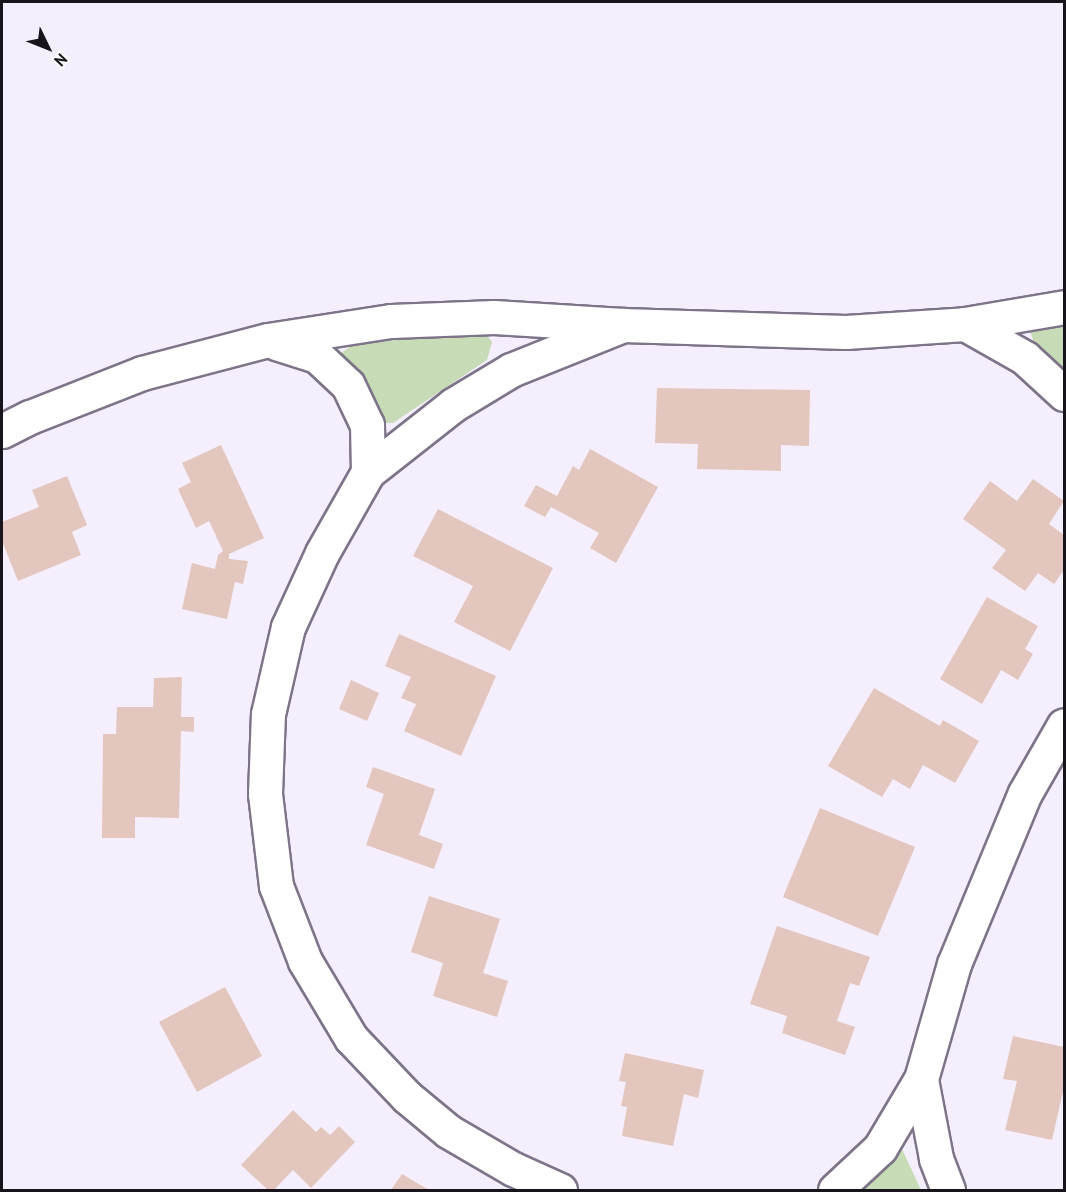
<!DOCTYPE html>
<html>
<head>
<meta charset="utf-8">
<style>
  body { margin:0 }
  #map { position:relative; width:1066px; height:1192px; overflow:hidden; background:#f5eefc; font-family:"PT Sans",sans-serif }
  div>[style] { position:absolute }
  .green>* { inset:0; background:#c7dbb6 }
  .building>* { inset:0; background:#e3c7bf }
  .roads { filter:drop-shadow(2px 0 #7e7489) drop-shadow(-2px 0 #7e7489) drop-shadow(0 2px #7e7489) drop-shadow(0 -2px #7e7489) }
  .minor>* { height:33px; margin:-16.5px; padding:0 16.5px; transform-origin:16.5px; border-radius:16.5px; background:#fff }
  span { translate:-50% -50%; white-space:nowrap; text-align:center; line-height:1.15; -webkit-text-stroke:6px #fff; paint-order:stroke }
  .frame { position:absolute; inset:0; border:3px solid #18141c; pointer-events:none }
  .north { position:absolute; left:18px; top:18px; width:60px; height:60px; -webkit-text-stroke:4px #fff; paint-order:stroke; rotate:133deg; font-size:16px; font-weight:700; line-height:24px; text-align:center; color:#18141c }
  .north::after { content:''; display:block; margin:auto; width:21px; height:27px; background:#18141c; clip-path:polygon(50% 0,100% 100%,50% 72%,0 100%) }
</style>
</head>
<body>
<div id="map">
  <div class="green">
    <div style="clip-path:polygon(1064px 324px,1064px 370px,1034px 343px,1030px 330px)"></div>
    <div style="clip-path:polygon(483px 330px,492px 342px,487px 360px,393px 423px,376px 423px,365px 389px,340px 354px,352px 345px)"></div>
    <div style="clip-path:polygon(887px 1146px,901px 1147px,921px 1190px,854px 1190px)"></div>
  </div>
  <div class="building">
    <div style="clip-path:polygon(657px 388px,810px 390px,809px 446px,781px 445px,781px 471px,697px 469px,698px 444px,655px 443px)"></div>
    <div style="clip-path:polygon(221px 445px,264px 538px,229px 554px,229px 559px,248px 561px,243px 584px,235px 582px,227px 619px,182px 609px,192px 563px,215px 569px,218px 555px,223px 551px,209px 521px,196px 528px,178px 489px,191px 482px,182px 463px)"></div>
    <div style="clip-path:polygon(590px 449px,658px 487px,616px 563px,590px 548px,599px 533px,551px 507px,545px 517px,524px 506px,536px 485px,557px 496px,573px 466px,579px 470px)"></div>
    <div style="clip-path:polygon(67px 476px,87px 525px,72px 532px,81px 555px,18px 581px,2px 541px,2px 522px,39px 507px,32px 490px)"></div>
    <div style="clip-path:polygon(1033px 479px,1064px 501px,1049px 524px,1064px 535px,1064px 570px,1054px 584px,1038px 573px,1025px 591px,992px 568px,1006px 550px,963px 519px,990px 481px,1017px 501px)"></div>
    <div style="clip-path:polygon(438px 509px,553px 568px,510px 651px,454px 622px,473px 586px,413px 556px)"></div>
    <div style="clip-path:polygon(987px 597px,1038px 626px,1025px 649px,1033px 654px,1018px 680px,1001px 670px,982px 704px,940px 679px)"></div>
    <div style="clip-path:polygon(399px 634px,496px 676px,461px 756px,404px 731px,416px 704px,401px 698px,411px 677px,385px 666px)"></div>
    <div style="clip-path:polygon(182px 677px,181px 717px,194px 717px,194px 732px,181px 731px,179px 818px,135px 817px,135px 838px,102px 838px,103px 734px,116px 734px,117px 707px,153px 707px,154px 678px)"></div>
    <div style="clip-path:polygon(351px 680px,379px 693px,367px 721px,339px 709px)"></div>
    <div style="clip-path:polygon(874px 688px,940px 726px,943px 720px,979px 741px,955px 783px,923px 765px,910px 789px,893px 779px,882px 797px,828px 766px)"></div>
    <div style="clip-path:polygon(373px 767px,435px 789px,419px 835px,443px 844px,434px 869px,366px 845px,384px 794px,366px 787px)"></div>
    <div style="clip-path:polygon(820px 808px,915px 847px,878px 936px,783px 897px)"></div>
    <div style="clip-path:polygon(429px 896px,500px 919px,483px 973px,508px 981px,497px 1017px,433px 996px,443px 963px,411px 952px)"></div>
    <div style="clip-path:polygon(777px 926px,870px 957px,859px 986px,850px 983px,837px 1021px,855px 1027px,845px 1055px,782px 1033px,787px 1016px,750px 1004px)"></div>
    <div style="clip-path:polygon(225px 987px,262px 1056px,197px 1092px,159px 1022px)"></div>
    <div style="clip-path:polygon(1013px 1036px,1064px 1047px,1064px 1087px,1052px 1140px,1005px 1130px,1017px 1081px,1003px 1079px)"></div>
    <div style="clip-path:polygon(625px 1053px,704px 1070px,698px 1098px,684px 1094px,673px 1146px,622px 1136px,627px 1107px,621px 1106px,626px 1082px,619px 1081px)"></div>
    <div style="clip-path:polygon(293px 1110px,316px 1132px,321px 1127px,330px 1135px,339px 1126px,355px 1142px,311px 1188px,293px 1170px,274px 1190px,268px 1190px,241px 1165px)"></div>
    <div style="clip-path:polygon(402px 1174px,429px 1190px,391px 1190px)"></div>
  </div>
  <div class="roads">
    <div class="minor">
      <div style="left:965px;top:324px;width:69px;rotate:29.5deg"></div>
      <div style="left:1025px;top:358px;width:53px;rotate:42.7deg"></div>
      <div style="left:276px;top:343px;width:43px;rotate:17.6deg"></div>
      <div style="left:317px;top:356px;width:42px;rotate:43.1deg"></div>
      <div style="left:348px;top:385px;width:44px;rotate:64.6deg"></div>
      <div style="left:367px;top:425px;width:47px;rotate:88.8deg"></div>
      <div style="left:2px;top:431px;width:31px;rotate:-27deg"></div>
      <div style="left:30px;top:417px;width:120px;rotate:-21.4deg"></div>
      <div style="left:142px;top:373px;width:130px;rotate:-14.7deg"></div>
      <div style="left:268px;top:340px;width:124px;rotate:-8.8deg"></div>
      <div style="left:391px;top:321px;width:103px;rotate:-2.2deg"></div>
      <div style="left:494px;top:317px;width:129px;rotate:3.5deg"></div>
      <div style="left:623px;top:325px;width:223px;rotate:1.8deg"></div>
      <div style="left:846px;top:332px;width:119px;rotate:-3.8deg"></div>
      <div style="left:965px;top:324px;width:100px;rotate:-9.7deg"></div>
      <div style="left:560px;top:1190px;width:51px;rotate:-155.9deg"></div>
      <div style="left:513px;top:1169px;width:75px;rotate:-149.7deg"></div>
      <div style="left:448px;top:1131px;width:53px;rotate:-140.3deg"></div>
      <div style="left:407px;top:1097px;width:81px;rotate:-133.5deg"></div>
      <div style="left:351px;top:1038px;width:90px;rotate:-120.9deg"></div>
      <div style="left:305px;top:961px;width:80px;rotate:-111.1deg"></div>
      <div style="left:276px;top:886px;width:93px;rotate:-96.8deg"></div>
      <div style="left:265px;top:794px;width:80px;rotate:-87.9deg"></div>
      <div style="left:268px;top:714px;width:89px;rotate:-77.1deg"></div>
      <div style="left:288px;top:627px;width:81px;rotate:-65.3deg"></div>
      <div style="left:322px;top:553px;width:93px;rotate:-60.4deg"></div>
      <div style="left:368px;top:472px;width:108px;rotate:-38.2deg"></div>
      <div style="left:453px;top:405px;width:68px;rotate:-31.1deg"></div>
      <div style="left:511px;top:370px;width:121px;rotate:-21.9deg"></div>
      <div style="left:835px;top:1190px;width:62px;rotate:-43deg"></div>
      <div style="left:880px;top:1148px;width:80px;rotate:-59.3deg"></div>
      <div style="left:948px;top:1190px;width:34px;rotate:-111deg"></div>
      <div style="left:936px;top:1158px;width:80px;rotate:-100.8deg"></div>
      <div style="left:921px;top:1079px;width:120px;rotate:-74deg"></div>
      <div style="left:954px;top:964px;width:185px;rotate:-67.5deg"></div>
      <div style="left:1025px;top:793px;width:78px;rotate:-60.2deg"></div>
    </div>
  </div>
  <div class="frame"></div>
  <div class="north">N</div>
</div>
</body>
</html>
